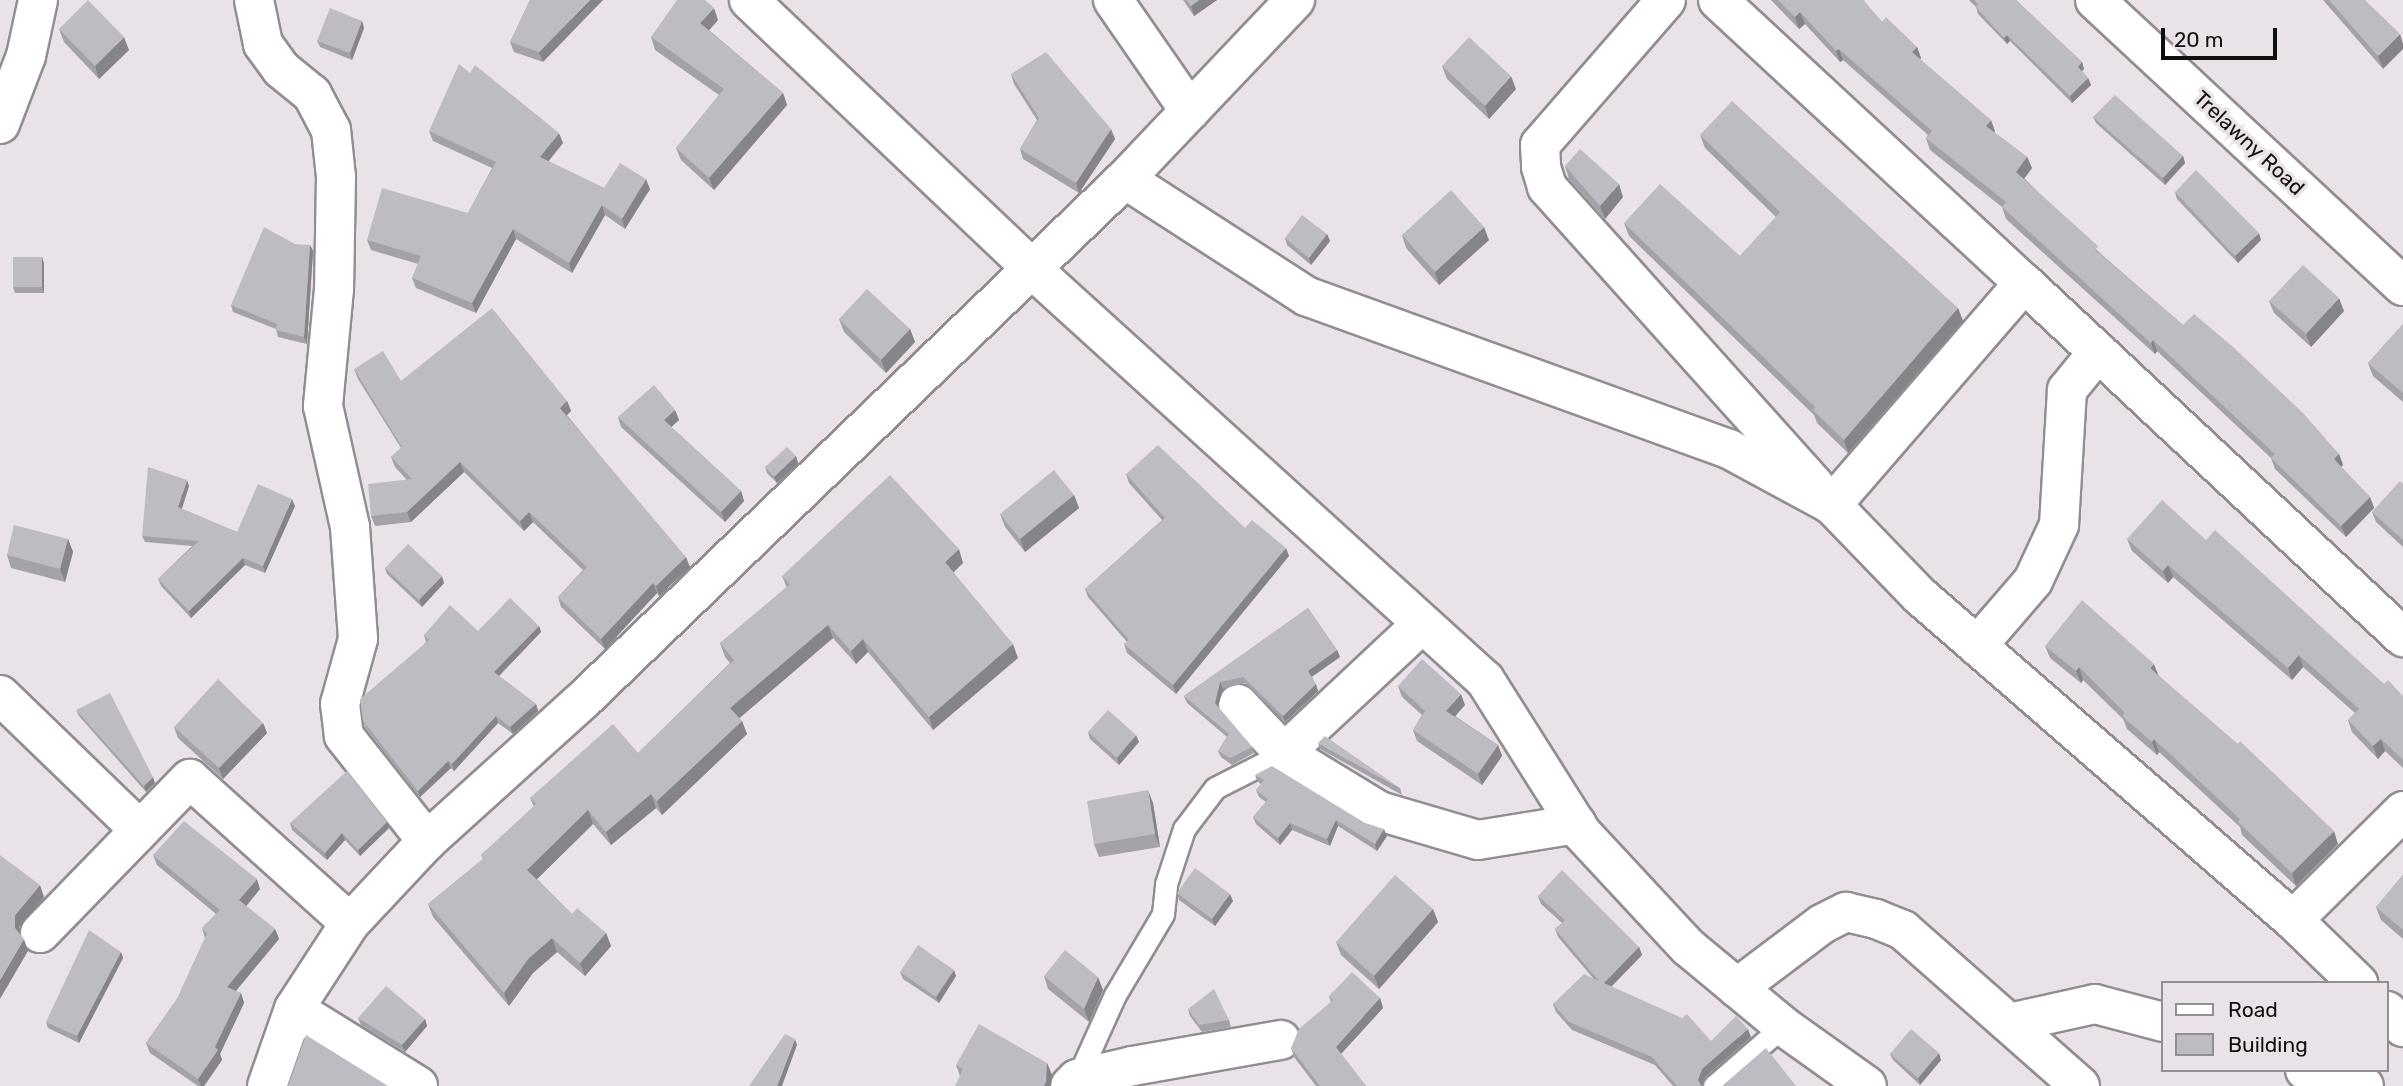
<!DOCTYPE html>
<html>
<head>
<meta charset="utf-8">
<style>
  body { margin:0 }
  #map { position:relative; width:2403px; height:1086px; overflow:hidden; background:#e9e3e9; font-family:Rubik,sans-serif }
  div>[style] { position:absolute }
  .roads { filter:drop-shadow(2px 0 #938d92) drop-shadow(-2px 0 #938d92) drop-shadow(0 2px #938d92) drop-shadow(0 -2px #938d92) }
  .service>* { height:21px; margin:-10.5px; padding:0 10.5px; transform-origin:10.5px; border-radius:10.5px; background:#fff }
  .minor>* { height:38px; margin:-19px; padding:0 19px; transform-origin:19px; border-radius:19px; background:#fff }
  .wall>* { inset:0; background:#a3a2a8 }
  .shaded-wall>* { inset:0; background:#858488 }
  .building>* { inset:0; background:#bebcc3 }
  span { translate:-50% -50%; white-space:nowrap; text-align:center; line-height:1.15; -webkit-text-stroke:7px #e9e3e9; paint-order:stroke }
  .street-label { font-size:21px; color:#110e10 }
  .legend { position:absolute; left:2161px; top:981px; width:228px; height:91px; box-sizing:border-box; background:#e9e3e9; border:2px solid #938e92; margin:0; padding:9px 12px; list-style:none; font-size:21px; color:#110e10 }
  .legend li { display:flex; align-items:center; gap:14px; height:35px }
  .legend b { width:35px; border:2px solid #938e92 }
  .scale { position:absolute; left:2161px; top:28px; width:116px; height:32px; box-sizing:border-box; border:4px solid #110e10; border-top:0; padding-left:9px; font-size:21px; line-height:24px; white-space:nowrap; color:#110e10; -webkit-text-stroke:5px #e9e3e9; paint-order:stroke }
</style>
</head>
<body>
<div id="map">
  <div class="roads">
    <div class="service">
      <div style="left:1077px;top:1079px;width:92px;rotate:-65.7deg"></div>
      <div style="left:1115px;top:995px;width:94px;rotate:-59.3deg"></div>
      <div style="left:1163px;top:914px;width:30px;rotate:-84deg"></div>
      <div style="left:1166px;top:884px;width:58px;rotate:-71.9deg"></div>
      <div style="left:1184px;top:829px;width:51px;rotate:-52.9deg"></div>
      <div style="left:1215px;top:788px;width:77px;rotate:-26.9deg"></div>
      <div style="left:1714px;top:1086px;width:91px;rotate:-41deg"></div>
    </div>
    <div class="minor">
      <div style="left:254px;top:0;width:45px;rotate:78.4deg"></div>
      <div style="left:263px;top:44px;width:31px;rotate:54deg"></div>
      <div style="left:281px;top:69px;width:40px;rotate:39deg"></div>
      <div style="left:312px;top:94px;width:41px;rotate:62.2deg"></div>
      <div style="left:331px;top:130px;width:47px;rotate:83.9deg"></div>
      <div style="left:336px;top:177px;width:112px;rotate:91deg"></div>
      <div style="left:334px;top:289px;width:118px;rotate:95.4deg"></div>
      <div style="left:323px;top:406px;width:124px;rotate:77.4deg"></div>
      <div style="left:350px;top:527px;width:112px;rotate:85.9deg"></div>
      <div style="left:358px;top:639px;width:67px;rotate:105.5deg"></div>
      <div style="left:340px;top:704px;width:32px;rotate:83deg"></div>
      <div style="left:344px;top:736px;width:134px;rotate:51.7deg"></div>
      <div style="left:749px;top:0;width:390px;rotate:43.5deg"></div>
      <div style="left:1032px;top:269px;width:612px;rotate:42.22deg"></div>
      <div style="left:1485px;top:680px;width:180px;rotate:57.7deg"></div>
      <div style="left:1581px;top:832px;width:157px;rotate:47.1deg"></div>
      <div style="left:1688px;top:947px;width:124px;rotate:39.7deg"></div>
      <div style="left:1783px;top:1026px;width:103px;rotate:35.5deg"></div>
      <div style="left:1113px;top:0;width:135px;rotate:55.3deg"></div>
      <div style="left:1666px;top:0;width:192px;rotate:131deg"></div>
      <div style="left:1540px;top:145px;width:22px;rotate:87deg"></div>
      <div style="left:1541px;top:167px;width:21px;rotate:73deg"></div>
      <div style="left:1547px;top:187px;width:400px;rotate:48.1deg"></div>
      <div style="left:1718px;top:0;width:417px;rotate:42.8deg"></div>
      <div style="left:2024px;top:283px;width:294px;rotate:130.9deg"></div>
      <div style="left:1832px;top:505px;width:127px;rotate:46deg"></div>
      <div style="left:1920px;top:596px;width:494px;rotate:41deg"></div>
      <div style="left:2293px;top:920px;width:91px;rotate:44.1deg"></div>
      <div style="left:2095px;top:0;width:420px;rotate:42.9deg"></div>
      <div style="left:0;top:124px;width:73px;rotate:-69.1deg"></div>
      <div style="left:26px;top:56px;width:57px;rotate:-77.9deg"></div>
      <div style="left:1125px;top:179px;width:216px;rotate:32.9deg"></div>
      <div style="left:1306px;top:296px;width:450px;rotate:19.9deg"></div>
      <div style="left:1729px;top:449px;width:117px;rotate:28.5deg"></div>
      <div style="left:2024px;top:283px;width:519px;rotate:43.05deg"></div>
      <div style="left:1977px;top:646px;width:86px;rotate:-49.3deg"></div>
      <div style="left:2033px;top:581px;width:62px;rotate:-65.1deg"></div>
      <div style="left:2059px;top:525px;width:135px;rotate:-86.6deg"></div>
      <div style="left:2067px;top:390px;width:49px;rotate:-50.8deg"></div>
      <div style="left:0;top:695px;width:194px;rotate:44deg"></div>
      <div style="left:1238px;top:704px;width:67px;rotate:46.8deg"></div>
      <div style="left:1284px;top:753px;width:111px;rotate:31.4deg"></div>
      <div style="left:1379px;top:811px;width:103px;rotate:16.3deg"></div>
      <div style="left:1478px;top:840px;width:100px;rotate:-9.2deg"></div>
      <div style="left:1284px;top:753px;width:189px;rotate:-43.1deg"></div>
      <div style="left:2293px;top:920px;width:155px;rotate:-44.7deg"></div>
      <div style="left:40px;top:933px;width:215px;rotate:-45.8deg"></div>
      <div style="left:190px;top:779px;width:215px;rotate:42deg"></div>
      <div style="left:1737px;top:988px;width:106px;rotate:-37deg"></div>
      <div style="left:1822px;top:924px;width:27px;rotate:-27deg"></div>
      <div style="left:1846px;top:912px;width:31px;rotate:13deg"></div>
      <div style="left:1876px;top:919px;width:29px;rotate:22deg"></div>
      <div style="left:1903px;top:930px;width:236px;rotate:41.4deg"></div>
      <div style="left:294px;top:1009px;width:146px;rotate:31.8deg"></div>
      <div style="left:2387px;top:1011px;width:23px;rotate:45deg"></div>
      <div style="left:2009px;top:1023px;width:88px;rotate:-12.5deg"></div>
      <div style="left:2095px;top:1004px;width:70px;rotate:14.8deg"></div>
      <div style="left:2305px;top:1070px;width:61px;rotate:15.2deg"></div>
      <div style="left:267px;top:1086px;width:82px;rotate:-70.7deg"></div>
      <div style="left:294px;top:1009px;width:103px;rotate:-56.9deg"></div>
      <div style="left:350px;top:923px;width:112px;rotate:-46.8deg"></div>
      <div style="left:427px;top:841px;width:210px;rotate:-42.1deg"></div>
      <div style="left:583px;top:700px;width:752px;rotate:-43.87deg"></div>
      <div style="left:1125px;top:179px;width:247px;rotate:-46.5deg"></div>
      <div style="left:1070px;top:1086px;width:10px;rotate:-45deg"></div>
      <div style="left:1077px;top:1079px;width:57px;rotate:-13.1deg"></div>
      <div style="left:1133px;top:1066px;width:150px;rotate:-10deg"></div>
    </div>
  </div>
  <div class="wall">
    <div style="clip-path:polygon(530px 0,543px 62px,514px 52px,510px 42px)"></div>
    <div style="clip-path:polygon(1183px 0,1217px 0,1194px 16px)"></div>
    <div style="clip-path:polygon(1771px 0,1863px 0,1882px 22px,1917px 47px,1921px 58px,1920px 59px,1994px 132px,2027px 157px,2032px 168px,2024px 178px,2102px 255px,2183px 325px,2339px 454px,2343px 465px,2341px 467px,2370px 497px,2374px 508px,2346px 537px,2275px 469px,2271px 458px,2157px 351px,2155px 354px,2006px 219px,2002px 207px,1930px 150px,1926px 138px,1928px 135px,1843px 60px,1840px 62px,1805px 24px,1799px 29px)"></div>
    <div style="clip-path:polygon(1969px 0,2016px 0,2082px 62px,2084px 69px,2082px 71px,2088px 78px,2091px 85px,2072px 103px,2010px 41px,2007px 44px,1978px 14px,1976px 7px)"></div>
    <div style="clip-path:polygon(2323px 0,2365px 0,2383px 69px)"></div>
    <div style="clip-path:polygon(718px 20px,709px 30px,783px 93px,787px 105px,714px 190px,681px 160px,676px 148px,719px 95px,655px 50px,651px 37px)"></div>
    <div style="clip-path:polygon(362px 21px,364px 28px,352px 60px,320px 47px,317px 41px)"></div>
    <div style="clip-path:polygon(59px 29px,129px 50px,99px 79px,64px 42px)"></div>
    <div style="clip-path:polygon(1442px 66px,1516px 89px,1489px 119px,1447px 79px)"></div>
    <div style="clip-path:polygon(1011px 74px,1115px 139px,1079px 193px,1023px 159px,1020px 149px,1037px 120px,1014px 84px)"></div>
    <div style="clip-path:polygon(2093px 117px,2183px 156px,2185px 163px,2165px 185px,2096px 123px)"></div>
    <div style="clip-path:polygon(429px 131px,563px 143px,548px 161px,604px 188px,650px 189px,625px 229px,605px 215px,572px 273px,516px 239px,476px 313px,416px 288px,412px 278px,418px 264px,371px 250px,367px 240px,468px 213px,492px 168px,433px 141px)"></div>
    <div style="clip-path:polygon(1700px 135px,1958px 308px,1963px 321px,1848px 453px,1817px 423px,1814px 415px,1629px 236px,1624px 223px,1740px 256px,1776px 217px,1705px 148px)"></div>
    <div style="clip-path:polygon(1565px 166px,1623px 197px,1605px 219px,1569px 179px)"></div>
    <div style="clip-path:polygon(2175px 192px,2261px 240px,2238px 263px,2177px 199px)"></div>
    <div style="clip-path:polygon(1327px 234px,1330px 241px,1311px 265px,1287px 245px,1285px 238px)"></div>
    <div style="clip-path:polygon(1402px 235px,1489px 240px,1439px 285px,1406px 248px)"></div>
    <div style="clip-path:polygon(310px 245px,313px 251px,307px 344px,278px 337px,276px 329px,233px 312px,231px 305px)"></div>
    <div style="clip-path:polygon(42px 257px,44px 264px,44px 293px,15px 293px,13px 287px)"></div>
    <div style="clip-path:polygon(2269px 301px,2344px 311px,2311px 347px,2274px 313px)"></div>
    <div style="clip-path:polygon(839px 319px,910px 329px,915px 342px,886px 373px,844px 332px)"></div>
    <div style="clip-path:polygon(2403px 324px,2403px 402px,2373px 376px,2368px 363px)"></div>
    <div style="clip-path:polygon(354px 369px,401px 381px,567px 401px,571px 411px,567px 415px,690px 567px,659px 596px,657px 593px,605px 649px,561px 607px,558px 597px,583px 570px,533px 522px,524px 531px,464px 472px,411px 522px,375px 526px,371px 516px,407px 480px,395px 467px,391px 457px,401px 448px,358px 379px)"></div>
    <div style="clip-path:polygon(675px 410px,679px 420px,671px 427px,741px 491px,744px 501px,725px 522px,621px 427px,618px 417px)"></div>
    <div style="clip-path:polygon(796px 456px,798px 463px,777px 483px,767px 473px,765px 467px)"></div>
    <div style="clip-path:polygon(1126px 474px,1245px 528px,1289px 556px,1176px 694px,1127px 653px,1124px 644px,1127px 642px,1088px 597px,1085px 589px,1162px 520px,1129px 483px)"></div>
    <div style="clip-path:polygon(2403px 484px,2403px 547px,2376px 522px,2372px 512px)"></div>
    <div style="clip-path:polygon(189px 486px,182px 509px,237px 532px,295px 506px,265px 573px,245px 565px,191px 618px,161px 586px,158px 579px,192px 546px,145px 542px,142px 536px)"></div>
    <div style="clip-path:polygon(1074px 495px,1079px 508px,1025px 552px,1005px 527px,1000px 514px)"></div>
    <div style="clip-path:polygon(68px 539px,73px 552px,65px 582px,11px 568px,7px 555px)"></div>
    <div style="clip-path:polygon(2127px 539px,2206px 540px,2384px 684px,2403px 696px,2403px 768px,2385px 751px,2378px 759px,2352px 732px,2348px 720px,2355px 713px,2303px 667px,2292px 680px,2173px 577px,2168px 583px,2132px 551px)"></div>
    <div style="clip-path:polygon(963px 563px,953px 572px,1018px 658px,933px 730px,868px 652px,856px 664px,833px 638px,739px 718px,742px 721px,747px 734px,662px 815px,656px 808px,611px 845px,593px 824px,537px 879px,572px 914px,606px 933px,611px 946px,585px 976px,557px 952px,533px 973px,509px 1006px,433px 917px,428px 904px,483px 859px,481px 855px,534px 807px,530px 798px,638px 753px,730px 663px,725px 657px,720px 643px,787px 588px,782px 576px)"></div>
    <div style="clip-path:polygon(385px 568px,444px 583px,422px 607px,387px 574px)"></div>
    <div style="clip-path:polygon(1308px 608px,1337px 650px,1340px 657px,1312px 677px,1318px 691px,1285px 722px,1245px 683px,1223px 689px,1218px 707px,1252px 747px,1254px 753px,1232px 765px,1221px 757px,1218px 751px,1227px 737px,1187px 703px,1184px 696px)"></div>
    <div style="clip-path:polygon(539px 626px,541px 632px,499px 676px,536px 704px,538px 711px,513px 734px,498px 723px,454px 771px,451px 768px,420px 797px,365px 727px,363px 721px,426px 642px,424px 635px)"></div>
    <div style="clip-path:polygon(2045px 646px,2158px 675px,2338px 844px,2296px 886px,2242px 835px,2240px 827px,2159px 752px,2157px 755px,2127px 729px,2123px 719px,2083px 680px,2081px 683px,2050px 658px)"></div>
    <div style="clip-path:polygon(1398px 686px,1465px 705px,1455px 716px,1498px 745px,1502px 756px,1482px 785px,1417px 741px,1413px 730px,1422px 715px,1402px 697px)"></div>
    <div style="clip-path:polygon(76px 710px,155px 783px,146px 792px,79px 716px)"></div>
    <div style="clip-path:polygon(263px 723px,267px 733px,223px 779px,178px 738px,174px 727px)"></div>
    <div style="clip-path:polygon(1088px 732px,1139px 742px,1119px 765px,1090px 739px)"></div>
    <div style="clip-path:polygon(1318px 743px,1400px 788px,1402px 795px,1320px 749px)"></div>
    <div style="clip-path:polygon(1255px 775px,1387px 836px,1377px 851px,1338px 826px,1330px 846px,1292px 830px,1280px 845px,1256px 824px,1253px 817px,1266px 802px,1259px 797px,1256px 790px,1261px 784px,1257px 781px)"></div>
    <div style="clip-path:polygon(1153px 803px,1160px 847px,1099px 857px,1094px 844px)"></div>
    <div style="clip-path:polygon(387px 822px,389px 828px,360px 856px,345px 840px,327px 860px,292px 830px,290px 823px)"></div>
    <div style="clip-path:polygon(153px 855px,260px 889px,246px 906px,275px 929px,279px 939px,235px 991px,241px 993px,244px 1003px,220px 1054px,222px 1060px,204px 1086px,198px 1086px,150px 1053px,146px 1043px,177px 999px,205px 938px,202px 928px,216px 914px,157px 865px)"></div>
    <div style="clip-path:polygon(2403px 875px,2403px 939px,2381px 920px,2376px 907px)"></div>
    <div style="clip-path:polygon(1177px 893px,1233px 901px,1215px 926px,1179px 900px)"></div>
    <div style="clip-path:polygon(1538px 896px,1639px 947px,1642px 955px,1611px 987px,1711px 1041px,1751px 1037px,1705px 1077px,1702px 1086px,1673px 1086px,1655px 1065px,1572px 1030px,1556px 1012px,1553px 1004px,1593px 978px,1558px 937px,1555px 929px,1562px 923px,1541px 904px)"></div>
    <div style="clip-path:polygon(1433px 909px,1438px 922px,1379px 989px,1341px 955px,1336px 942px)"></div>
    <div style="clip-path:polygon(121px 952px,123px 958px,79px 1043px,48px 1028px,46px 1022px)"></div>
    <div style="clip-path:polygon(900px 972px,956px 976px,939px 1003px,903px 979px)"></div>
    <div style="clip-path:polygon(1044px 976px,1103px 990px,1089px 1022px,1048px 989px)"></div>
    <div style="clip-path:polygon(1329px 996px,1380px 998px,1383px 1008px,1341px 1054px,1366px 1086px,1316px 1086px,1294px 1057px,1291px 1048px,1331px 1002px)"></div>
    <div style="clip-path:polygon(1188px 1009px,1229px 1020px,1231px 1027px,1202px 1032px,1190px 1016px)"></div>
    <div style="clip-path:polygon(358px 1018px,425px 1019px,427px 1026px,405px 1052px,361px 1025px)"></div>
    <div style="clip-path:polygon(1890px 1054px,1941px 1060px,1920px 1085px,1893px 1060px)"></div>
    <div style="clip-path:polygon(1047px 1063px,1052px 1075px,960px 1076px,956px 1065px)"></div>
  </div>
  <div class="shaded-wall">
    <div style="clip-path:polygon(590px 0,603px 0,543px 62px,539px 52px)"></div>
    <div style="clip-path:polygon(1199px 0,1217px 0,1194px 16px,1191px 6px)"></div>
    <div style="clip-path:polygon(714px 8px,718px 20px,705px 35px,700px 23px)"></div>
    <div style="clip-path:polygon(1800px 12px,1805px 24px,1799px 29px,1795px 17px)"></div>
    <div style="clip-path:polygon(362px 21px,364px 28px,352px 60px,350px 53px)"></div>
    <div style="clip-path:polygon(2400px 34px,2403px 44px,2403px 49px,2383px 69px,2378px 56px)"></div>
    <div style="clip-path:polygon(2007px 35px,2010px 41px,2007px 44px,2004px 38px)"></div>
    <div style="clip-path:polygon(124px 37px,129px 50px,99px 79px,95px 66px)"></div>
    <div style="clip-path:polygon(1917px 47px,1921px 58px,1916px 64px,1912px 52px)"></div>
    <div style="clip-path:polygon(1839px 49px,1843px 60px,1840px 62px,1836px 51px)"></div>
    <div style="clip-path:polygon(2082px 62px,2084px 69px,2080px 73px,2078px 67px)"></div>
    <div style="clip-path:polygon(1511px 76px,1516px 89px,1489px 119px,1485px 106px)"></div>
    <div style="clip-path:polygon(2088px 78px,2091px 85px,2072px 103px,2070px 96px)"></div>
    <div style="clip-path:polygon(783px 93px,787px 105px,714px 190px,709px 178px)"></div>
    <div style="clip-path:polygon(1991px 120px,1995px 131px,1990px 137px,1986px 126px)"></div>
    <div style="clip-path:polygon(1111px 129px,1115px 139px,1079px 193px,1076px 183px)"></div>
    <div style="clip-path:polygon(559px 133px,563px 143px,544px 167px,540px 157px)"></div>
    <div style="clip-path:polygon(2183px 156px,2185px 163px,2165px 185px,2163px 178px)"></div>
    <div style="clip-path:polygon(2027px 157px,2032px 168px,2021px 183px,2016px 172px)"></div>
    <div style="clip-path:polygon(646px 179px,650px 189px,625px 229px,622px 219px)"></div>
    <div style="clip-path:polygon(1619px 184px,1623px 197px,1605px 219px,1600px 206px)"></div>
    <div style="clip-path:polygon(602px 205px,605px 215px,572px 273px,569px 263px)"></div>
    <div style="clip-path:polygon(1484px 227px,1489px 240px,1439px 285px,1435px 272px)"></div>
    <div style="clip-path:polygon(513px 229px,516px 239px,476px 313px,472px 303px)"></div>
    <div style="clip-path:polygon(2259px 233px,2261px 240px,2238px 263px,2235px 256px)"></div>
    <div style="clip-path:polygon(1327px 234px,1330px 241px,1311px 265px,1309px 258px)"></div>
    <div style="clip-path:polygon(310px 245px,313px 251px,307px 344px,304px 337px)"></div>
    <div style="clip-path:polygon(42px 257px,44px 264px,44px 293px,42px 287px)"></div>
    <div style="clip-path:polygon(2339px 298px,2344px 311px,2311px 347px,2306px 334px)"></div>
    <div style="clip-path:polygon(1958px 308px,1963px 321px,1848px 453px,1844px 440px)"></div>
    <div style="clip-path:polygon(910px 329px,915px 342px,886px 373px,881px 360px)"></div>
    <div style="clip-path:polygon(2153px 340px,2157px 351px,2155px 354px,2151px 343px)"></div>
    <div style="clip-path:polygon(567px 401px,571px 411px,564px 418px,560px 408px)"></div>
    <div style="clip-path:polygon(675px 410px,679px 420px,668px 430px,664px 420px)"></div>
    <div style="clip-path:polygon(2339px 454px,2343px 465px,2338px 471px,2334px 459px)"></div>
    <div style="clip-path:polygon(796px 456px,798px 463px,777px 483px,774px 477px)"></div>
    <div style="clip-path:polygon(460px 462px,464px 472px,411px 522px,407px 512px)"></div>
    <div style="clip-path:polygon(187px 480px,189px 486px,180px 514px,178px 507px)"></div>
    <div style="clip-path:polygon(741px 491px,744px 501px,725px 522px,721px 512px)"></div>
    <div style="clip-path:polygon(1074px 495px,1079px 508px,1025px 552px,1020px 539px)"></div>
    <div style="clip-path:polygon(2370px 497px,2374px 508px,2346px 537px,2341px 526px)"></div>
    <div style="clip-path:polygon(292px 499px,295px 506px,265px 573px,263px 566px)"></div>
    <div style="clip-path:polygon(529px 512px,533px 522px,524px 531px,520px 521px)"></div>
    <div style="clip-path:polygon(68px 539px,73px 552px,65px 582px,60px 569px)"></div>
    <div style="clip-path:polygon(1286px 548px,1289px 556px,1176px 694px,1173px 685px)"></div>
    <div style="clip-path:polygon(959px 549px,963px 563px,950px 576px,945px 562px)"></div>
    <div style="clip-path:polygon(686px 557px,690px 567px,659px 596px,656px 586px)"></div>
    <div style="clip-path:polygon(243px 558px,245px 565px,191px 618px,189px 611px)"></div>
    <div style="clip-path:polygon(2168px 565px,2173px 577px,2168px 583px,2163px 571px)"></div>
    <div style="clip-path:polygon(442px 576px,444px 583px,422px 607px,419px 600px)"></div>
    <div style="clip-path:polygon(653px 583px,657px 593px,605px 649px,601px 639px)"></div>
    <div style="clip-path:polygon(828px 625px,833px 638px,735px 722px,730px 708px)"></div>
    <div style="clip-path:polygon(539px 626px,541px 632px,496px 679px,494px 672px)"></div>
    <div style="clip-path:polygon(863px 639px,868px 652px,856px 664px,851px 651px)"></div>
    <div style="clip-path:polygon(1013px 644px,1018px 658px,933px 730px,929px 717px)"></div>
    <div style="clip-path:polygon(1337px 650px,1340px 657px,1311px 677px,1308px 671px)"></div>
    <div style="clip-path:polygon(2299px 655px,2303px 667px,2292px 680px,2288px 668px)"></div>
    <div style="clip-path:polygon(2154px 664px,2159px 677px,2150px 668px)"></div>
    <div style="clip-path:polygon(2079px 667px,2083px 680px,2081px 683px,2076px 671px)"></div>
    <div style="clip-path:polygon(1220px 682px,1223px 689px,1217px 710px,1215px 703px)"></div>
    <div style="clip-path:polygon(1316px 684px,1318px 691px,1285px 722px,1283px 716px)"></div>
    <div style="clip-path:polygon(1461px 694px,1465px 705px,1450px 722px,1446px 711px)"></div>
    <div style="clip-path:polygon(536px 704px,538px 711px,513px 734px,510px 727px)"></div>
    <div style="clip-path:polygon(496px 716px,498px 723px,454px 771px,452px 764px)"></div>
    <div style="clip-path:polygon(742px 721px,747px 734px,662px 815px,657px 801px)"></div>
    <div style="clip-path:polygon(263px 723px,267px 733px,223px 779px,219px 768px)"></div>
    <div style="clip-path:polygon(1136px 735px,1139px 742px,1119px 765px,1117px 758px)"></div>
    <div style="clip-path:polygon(2154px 739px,2159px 752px,2157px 755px,2152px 742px)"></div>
    <div style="clip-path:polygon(2381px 739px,2385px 751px,2378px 759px,2373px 746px)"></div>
    <div style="clip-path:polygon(1498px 745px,1502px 756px,1482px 785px,1478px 774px)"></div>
    <div style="clip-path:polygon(448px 761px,451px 768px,420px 797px,418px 791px)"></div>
    <div style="clip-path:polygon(153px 777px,155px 783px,146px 792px,144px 786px)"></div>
    <div style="clip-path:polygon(1148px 790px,1153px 803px,1160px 847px,1155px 834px)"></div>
    <div style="clip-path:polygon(651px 794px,656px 808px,611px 845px,606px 832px)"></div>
    <div style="clip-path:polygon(588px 810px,593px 824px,532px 884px,527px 870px)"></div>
    <div style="clip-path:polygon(1336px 820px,1338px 826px,1330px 846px,1327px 839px)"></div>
    <div style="clip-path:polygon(387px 822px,389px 828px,360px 856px,358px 850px)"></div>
    <div style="clip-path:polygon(1290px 823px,1292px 830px,1280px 845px,1278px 838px)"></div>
    <div style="clip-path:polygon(1384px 829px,1387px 836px,1377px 851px,1375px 844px)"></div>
    <div style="clip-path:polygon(2334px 831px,2338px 844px,2296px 886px,2292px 873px)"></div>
    <div style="clip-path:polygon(342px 833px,345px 840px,327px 860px,325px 853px)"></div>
    <div style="clip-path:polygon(257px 879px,260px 889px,243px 910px,239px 900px)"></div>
    <div style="clip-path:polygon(40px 885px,44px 897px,19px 927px,19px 940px,15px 928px,15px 915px)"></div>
    <div style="clip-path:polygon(1230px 894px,1233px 901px,1215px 926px,1212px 919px)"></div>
    <div style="clip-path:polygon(1433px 909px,1438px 922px,1379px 989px,1374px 976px)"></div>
    <div style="clip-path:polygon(275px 929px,279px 939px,231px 997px,227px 987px)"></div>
    <div style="clip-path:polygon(606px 933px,611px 946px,585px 976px,580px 963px)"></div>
    <div style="clip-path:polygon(552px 938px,557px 952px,533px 973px,509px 1006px,504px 993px,528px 959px)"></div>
    <div style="clip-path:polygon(24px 939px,28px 951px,0 999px,0 980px)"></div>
    <div style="clip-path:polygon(1639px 947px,1642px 955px,1607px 991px,1604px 983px)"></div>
    <div style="clip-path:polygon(121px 952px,123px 958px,79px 1043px,77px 1036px)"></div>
    <div style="clip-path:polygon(954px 970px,956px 976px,939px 1003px,936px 997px)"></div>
    <div style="clip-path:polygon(1098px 977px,1103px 990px,1089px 1022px,1084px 1009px)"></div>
    <div style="clip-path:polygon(241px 993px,244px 1003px,220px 1054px,222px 1060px,204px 1086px,201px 1086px,198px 1079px)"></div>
    <div style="clip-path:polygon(1380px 998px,1383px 1008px,1339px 1056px,1336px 1047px)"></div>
    <div style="clip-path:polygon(425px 1019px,427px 1026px,405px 1052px,402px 1045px)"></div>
    <div style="clip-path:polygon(1748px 1029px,1751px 1037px,1705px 1077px,1702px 1086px,1698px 1080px,1702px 1069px)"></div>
    <div style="clip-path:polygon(795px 1039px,797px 1045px,782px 1086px,777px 1086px)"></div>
    <div style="clip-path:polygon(1939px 1053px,1941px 1060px,1920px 1085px,1918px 1078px)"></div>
    <div style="clip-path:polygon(1047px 1063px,1052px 1075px,1051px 1086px,1044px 1086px)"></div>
  </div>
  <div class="building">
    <div style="clip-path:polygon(88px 0,124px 37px,95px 66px,59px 29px)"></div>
    <div style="clip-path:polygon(530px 0,590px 0,539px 52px,510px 42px)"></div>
    <div style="clip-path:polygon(677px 0,705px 0,714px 8px,700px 23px,783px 93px,709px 178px,676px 148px,724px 89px,651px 37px)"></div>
    <div style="clip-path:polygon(1187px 0,1199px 0,1191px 6px)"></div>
    <div style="clip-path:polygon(1778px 0,1863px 0,1882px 22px,1886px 17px,1917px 47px,1912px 52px,1991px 120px,1986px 126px,2027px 157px,2016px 172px,2098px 246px,2095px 250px,2183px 325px,2194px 314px,2232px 346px,2303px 413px,2339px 454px,2334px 459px,2370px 497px,2341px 526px,2271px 458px,2275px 454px,2153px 340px,2151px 343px,2002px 207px,2006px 202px,1926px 138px,1932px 131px,1839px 49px,1836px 51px,1800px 12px,1795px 17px)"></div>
    <div style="clip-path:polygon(1974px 0,2016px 0,2082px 62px,2078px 67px,2088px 78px,2070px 96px,2007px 35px,2004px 38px,1976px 7px,1978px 4px)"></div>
    <div style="clip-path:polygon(2329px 0,2365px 0,2400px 34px,2378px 56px)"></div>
    <div style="clip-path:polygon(330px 8px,362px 21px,350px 53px,317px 41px)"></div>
    <div style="clip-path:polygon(1469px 37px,1511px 76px,1485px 106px,1442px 66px)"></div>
    <div style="clip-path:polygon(1046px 52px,1111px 129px,1076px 183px,1020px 149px,1039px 118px,1011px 74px)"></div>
    <div style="clip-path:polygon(459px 64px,470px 73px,475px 65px,559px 133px,540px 157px,604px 188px,620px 163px,646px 179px,622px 219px,602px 205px,569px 263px,513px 229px,472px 303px,412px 278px,421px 256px,367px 240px,382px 188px,468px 213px,496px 162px,429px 131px)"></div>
    <div style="clip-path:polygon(2115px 95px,2183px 156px,2163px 178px,2093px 117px)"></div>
    <div style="clip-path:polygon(1732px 101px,1958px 308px,1844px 440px,1813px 410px,1815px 407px,1624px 223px,1660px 184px,1740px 256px,1780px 212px,1700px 135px)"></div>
    <div style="clip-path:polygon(1580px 149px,1619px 184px,1600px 206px,1565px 166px)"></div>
    <div style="clip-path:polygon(2196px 170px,2259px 233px,2235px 256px,2175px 192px)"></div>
    <div style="clip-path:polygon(1451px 190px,1484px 227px,1435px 272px,1402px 235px)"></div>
    <div style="clip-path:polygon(1302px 215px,1327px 234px,1309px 258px,1285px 238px)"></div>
    <div style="clip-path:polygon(264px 227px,295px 244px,310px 245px,304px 337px,276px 330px,277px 324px,231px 305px)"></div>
    <div style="clip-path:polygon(13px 257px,42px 257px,42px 287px,13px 287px)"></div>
    <div style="clip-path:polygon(2303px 265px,2339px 298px,2306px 334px,2269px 301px)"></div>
    <div style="clip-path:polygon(867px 289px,910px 329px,881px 360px,839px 319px)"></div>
    <div style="clip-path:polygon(492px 308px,567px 401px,560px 408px,686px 557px,656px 586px,653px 583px,601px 639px,558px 597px,587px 567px,529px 512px,520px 521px,460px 462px,407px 512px,371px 516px,368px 484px,412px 479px,391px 457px,402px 447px,354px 369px,383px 351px,401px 381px)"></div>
    <div style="clip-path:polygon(2403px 324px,2403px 393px,2368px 363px)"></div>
    <div style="clip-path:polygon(654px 385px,675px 410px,664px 420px,741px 491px,721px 512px,618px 417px)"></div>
    <div style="clip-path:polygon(1158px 445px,1245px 528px,1252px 520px,1286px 548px,1173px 685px,1124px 644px,1129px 640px,1085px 589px,1165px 518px,1126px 474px)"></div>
    <div style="clip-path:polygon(787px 447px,796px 456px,774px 477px,765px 467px)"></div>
    <div style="clip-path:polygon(148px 467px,187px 480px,178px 507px,237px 532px,258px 484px,292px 499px,263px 566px,243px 558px,189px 611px,158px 579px,199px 541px,142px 536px)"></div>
    <div style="clip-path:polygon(1054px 470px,1074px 495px,1020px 539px,1000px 514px)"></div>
    <div style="clip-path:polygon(890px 475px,959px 549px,945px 562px,1013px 644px,929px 717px,863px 639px,851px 651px,828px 625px,730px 708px,742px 721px,657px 801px,651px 794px,606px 832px,588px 810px,527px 870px,572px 914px,577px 908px,606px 933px,580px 963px,552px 938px,528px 959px,504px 993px,428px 904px,484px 858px,481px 855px,536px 804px,530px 798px,613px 724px,638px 753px,734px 660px,720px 643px,790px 584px,782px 576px)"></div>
    <div style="clip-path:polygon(2400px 481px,2403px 484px,2403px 540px,2372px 512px)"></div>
    <div style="clip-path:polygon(2162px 500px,2206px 540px,2215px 530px,2384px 684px,2388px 680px,2403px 696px,2403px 760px,2381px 739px,2373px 746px,2348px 720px,2359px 709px,2299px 655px,2288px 668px,2168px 565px,2163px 571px,2127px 539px)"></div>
    <div style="clip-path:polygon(14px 525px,68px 539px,60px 569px,7px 555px)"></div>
    <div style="clip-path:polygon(408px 544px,442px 576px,419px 600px,385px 568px)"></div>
    <div style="clip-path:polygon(510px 598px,539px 626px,494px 672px,536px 704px,510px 727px,496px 716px,452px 764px,448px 761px,418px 791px,363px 721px,360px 699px,429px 640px,424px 635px,450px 605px,478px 631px)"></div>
    <div style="clip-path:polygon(2082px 600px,2154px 664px,2150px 668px,2238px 744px,2240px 741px,2334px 831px,2292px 873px,2238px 822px,2240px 819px,2154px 739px,2152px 742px,2122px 716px,2125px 713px,2079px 667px,2076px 671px,2045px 646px)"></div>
    <div style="clip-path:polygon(1308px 608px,1337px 650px,1308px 671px,1316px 684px,1283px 716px,1243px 677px,1220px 682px,1215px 703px,1252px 747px,1230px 758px,1218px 751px,1229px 734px,1184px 696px)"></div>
    <div style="clip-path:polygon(1422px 659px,1461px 694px,1446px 711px,1498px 745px,1478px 774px,1413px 730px,1425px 711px,1398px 686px)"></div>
    <div style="clip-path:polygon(218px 679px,263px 723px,219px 768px,174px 727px)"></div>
    <div style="clip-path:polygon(110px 693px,153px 777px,144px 786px,76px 710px)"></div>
    <div style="clip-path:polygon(1108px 710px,1136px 735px,1117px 758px,1088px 732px)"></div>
    <div style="clip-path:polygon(1325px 736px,1400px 788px,1318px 743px)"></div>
    <div style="clip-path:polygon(1272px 766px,1365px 823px,1384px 829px,1375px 844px,1336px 820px,1327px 839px,1290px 823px,1278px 838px,1253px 817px,1268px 799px,1256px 790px,1264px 780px,1255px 775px)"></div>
    <div style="clip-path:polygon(347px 771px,387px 822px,358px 850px,342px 833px,325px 853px,290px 823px)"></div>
    <div style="clip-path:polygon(1148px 790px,1155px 834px,1094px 844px,1087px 801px)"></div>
    <div style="clip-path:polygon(184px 821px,257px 879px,239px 900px,275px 929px,227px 987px,241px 993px,215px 1047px,218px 1050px,198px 1079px,146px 1043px,177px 999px,207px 934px,202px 928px,220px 910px,153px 855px)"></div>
    <div style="clip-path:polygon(0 855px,40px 885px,15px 915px,15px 928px,24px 939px,0 980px)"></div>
    <div style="clip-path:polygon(1195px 868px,1230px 894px,1212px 919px,1177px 893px)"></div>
    <div style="clip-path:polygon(1562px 870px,1639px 947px,1604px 983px,1682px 1018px,1687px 1014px,1711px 1041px,1736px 1016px,1748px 1029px,1702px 1069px,1698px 1080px,1701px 1086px,1677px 1086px,1652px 1057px,1569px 1022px,1553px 1004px,1584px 974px,1599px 981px,1555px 929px,1565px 920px,1538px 896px)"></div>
    <div style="clip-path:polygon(1395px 875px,1433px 909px,1374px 976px,1336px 942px)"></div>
    <div style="clip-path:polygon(2403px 875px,2403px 930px,2376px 907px)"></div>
    <div style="clip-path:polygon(89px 930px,121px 952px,77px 1036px,46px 1022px)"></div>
    <div style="clip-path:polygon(918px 945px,954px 970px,936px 997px,900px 972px)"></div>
    <div style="clip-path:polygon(1065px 950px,1098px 977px,1084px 1009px,1044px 976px)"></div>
    <div style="clip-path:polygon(1352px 972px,1380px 998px,1336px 1047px,1366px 1086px,1320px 1086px,1291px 1048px,1299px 1029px,1333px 1000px,1329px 996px)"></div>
    <div style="clip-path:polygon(386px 986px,425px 1019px,402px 1045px,358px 1018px)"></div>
    <div style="clip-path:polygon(1214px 989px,1229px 1020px,1199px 1025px,1188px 1009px)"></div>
    <div style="clip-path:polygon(979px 1024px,1047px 1063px,1046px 1082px,1044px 1086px,955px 1086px,963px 1069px,956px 1065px)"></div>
    <div style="clip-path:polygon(1911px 1029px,1939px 1053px,1918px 1078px,1890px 1054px)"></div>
    <div style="clip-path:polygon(785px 1034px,795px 1039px,777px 1086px,749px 1086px)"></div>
    <div style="clip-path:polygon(306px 1035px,388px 1086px,288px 1086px)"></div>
    <div style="clip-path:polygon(1766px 1048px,1796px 1086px,1722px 1086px)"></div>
  </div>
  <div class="street-label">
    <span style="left:2249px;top:143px;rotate:43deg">Trelawny Road</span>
  </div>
  <ul class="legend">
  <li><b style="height:9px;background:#fff"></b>Road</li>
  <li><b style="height:19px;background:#bebcc3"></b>Building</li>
  </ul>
  <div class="scale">20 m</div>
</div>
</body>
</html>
